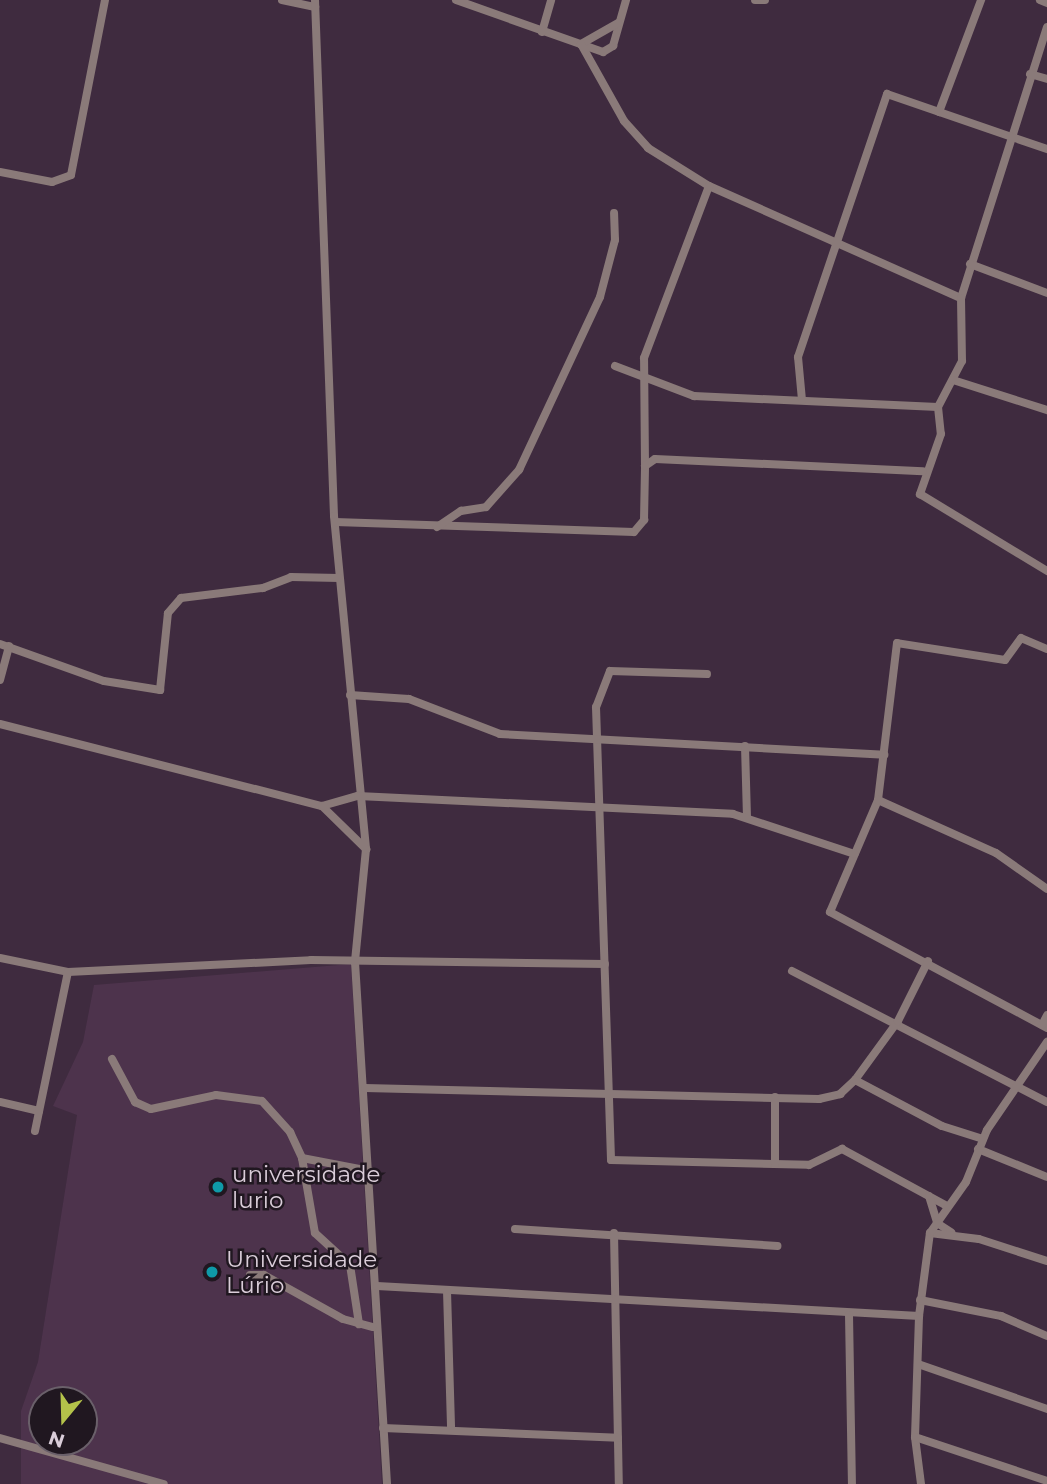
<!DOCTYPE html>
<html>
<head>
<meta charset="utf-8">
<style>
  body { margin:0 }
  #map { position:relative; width:1047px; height:1484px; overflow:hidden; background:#3f2b3f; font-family:Montserrat,sans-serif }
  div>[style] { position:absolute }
  .built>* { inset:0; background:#4d334c }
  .street>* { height:8px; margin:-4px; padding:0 4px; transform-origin:4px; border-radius:4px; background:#8a7a79 }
  .dots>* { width:19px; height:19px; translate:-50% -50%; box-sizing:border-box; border:4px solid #201720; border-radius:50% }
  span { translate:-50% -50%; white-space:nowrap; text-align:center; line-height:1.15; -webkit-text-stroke:5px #201720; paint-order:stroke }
  .poi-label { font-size:23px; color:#dacdd9 }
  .left { translate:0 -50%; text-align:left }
  .north { position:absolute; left:28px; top:1386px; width:70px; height:70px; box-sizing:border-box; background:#201720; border:2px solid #6a606a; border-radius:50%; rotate:199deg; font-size:19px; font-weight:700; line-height:28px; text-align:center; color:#dacdd9 }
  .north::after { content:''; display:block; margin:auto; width:24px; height:32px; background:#b4c24a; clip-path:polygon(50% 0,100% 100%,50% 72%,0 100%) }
</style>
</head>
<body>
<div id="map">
  <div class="built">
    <div style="clip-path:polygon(evenodd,351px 964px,382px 1484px,21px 1484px,21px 1411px,38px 1362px,77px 1115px,53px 1106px,83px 1042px,94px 985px,351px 964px,42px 1400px,84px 1400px,84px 1442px,42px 1442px,42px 1400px)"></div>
  </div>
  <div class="street">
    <div style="left:282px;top:0;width:34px;rotate:12deg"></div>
    <div style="left:315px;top:0;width:516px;rotate:87.89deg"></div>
    <div style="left:334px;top:516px;width:335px;rotate:84.5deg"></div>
    <div style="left:366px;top:849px;width:114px;rotate:95.6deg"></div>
    <div style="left:355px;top:962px;width:523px;rotate:86.49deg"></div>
    <div style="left:456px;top:0;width:156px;rotate:19.5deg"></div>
    <div style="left:603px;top:52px;width:12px;rotate:-31deg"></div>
    <div style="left:613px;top:46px;width:48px;rotate:-74.2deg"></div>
    <div style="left:755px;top:0;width:10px"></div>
    <div style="left:1040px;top:0;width:8px;rotate:23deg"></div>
    <div style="left:618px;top:23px;width:43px;rotate:150.4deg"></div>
    <div style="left:581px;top:44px;width:88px;rotate:60.8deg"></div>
    <div style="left:624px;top:121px;width:36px;rotate:48deg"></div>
    <div style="left:648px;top:148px;width:72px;rotate:31.9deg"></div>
    <div style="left:709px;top:186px;width:276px;rotate:24deg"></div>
    <div style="left:1047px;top:27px;width:284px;rotate:107.6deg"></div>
    <div style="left:961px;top:298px;width:63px;rotate:89.1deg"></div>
    <div style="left:962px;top:361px;width:52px;rotate:117.6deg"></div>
    <div style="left:938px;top:407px;width:27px;rotate:84deg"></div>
    <div style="left:941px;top:434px;width:64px;rotate:109.3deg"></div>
    <div style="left:920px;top:494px;width:149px;rotate:31.2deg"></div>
    <div style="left:542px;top:32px;width:33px;rotate:-74deg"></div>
    <div style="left:1030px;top:74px;width:18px;rotate:16deg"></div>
    <div style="left:939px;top:112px;width:120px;rotate:-69.4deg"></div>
    <div style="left:0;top:172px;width:53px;rotate:10.9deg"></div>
    <div style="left:52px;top:182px;width:20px;rotate:-20deg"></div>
    <div style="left:71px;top:175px;width:178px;rotate:-79deg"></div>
    <div style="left:970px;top:264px;width:82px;rotate:20.6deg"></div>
    <div style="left:615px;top:366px;width:85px;rotate:20.8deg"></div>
    <div style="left:694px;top:396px;width:244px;rotate:2.6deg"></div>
    <div style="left:953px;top:380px;width:99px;rotate:17.7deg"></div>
    <div style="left:802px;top:400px;width:43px;rotate:-95.3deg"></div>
    <div style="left:798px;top:357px;width:278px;rotate:-71.3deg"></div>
    <div style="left:887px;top:94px;width:169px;rotate:19deg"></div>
    <div style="left:645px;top:466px;width:108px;rotate:-90.5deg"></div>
    <div style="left:644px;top:358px;width:184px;rotate:-69.3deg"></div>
    <div style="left:335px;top:522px;width:299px;rotate:1.9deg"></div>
    <div style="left:634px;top:532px;width:16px;rotate:-50deg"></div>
    <div style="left:644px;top:520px;width:54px;rotate:-88.9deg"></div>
    <div style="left:645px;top:466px;width:12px;rotate:-35deg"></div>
    <div style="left:655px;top:459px;width:268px;rotate:2.6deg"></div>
    <div style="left:437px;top:527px;width:29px;rotate:-34deg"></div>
    <div style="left:461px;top:511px;width:25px;rotate:-9deg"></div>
    <div style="left:486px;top:507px;width:50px;rotate:-48.3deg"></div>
    <div style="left:519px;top:470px;width:191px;rotate:-64.9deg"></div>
    <div style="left:600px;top:297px;width:59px;rotate:-75.3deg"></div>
    <div style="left:615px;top:240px;width:27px;rotate:-92deg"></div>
    <div style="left:0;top:644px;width:110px;rotate:19.6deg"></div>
    <div style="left:104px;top:681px;width:57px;rotate:9.1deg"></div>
    <div style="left:160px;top:690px;width:77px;rotate:-84.1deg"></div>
    <div style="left:168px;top:613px;width:20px;rotate:-49deg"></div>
    <div style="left:181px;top:598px;width:83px;rotate:-7deg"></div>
    <div style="left:263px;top:588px;width:30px;rotate:-21deg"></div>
    <div style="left:291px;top:577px;width:48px;rotate:1.2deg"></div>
    <div style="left:1047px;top:649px;width:28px;rotate:-157deg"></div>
    <div style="left:1021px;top:638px;width:27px;rotate:126deg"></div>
    <div style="left:1005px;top:660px;width:109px;rotate:-171.1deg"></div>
    <div style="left:897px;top:643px;width:158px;rotate:96.9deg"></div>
    <div style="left:878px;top:800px;width:122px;rotate:113.2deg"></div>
    <div style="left:830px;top:912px;width:246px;rotate:28.1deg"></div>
    <div style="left:707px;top:674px;width:97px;rotate:-178.2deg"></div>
    <div style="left:610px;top:671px;width:39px;rotate:111deg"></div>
    <div style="left:596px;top:707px;width:453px;rotate:88.1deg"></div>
    <div style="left:611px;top:1160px;width:198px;rotate:1.4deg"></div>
    <div style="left:809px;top:1165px;width:37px;rotate:-26deg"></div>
    <div style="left:842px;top:1149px;width:119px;rotate:28.5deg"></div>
    <div style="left:0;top:680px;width:35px;rotate:-75deg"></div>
    <div style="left:350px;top:695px;width:59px;rotate:3.9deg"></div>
    <div style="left:409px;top:699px;width:97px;rotate:21deg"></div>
    <div style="left:500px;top:734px;width:385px;rotate:3.1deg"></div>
    <div style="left:0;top:724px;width:332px;rotate:14.3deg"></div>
    <div style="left:322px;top:806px;width:62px;rotate:44.3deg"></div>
    <div style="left:745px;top:746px;width:70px;rotate:88.4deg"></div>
    <div style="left:878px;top:800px;width:129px;rotate:24.2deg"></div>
    <div style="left:996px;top:853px;width:62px;rotate:35.2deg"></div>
    <div style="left:322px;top:806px;width:37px;rotate:-16deg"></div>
    <div style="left:358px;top:796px;width:375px;rotate:2.7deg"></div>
    <div style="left:733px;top:814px;width:128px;rotate:18.2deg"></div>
    <div style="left:0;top:958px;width:69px;rotate:11.6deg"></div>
    <div style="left:68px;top:972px;width:243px;rotate:-2.8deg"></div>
    <div style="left:311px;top:960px;width:294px;rotate:0.8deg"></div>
    <div style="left:792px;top:971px;width:287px;rotate:27.2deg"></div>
    <div style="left:1042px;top:1025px;width:11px;rotate:-63deg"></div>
    <div style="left:112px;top:1059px;width:49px;rotate:61.9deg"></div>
    <div style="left:135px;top:1102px;width:17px;rotate:24deg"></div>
    <div style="left:151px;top:1109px;width:66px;rotate:-12.2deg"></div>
    <div style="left:216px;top:1095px;width:46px;rotate:7.4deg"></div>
    <div style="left:262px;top:1101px;width:42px;rotate:47.9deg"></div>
    <div style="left:290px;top:1132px;width:29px;rotate:65deg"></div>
    <div style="left:302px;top:1158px;width:69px;rotate:10.8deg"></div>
    <div style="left:855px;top:1080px;width:73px;rotate:-53.9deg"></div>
    <div style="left:898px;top:1021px;width:67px;rotate:-63.4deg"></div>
    <div style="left:365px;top:1088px;width:454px;rotate:1.4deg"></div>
    <div style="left:819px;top:1099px;width:22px;rotate:-13deg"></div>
    <div style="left:840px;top:1094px;width:21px;rotate:-43deg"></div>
    <div style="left:855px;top:1080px;width:98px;rotate:27.9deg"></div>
    <div style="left:942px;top:1126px;width:43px;rotate:17.6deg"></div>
    <div style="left:775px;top:1097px;width:67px;rotate:90deg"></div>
    <div style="left:0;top:1102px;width:40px;rotate:13deg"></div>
    <div style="left:35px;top:1131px;width:162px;rotate:-78.3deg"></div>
    <div style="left:978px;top:1149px;width:74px;rotate:22.1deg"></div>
    <div style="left:302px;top:1158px;width:76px;rotate:80.2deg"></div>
    <div style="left:315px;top:1233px;width:47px;rotate:42.4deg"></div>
    <div style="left:350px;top:1265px;width:60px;rotate:81.3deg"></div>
    <div style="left:929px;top:1196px;width:28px;rotate:73deg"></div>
    <div style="left:937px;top:1223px;width:17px;rotate:33deg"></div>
    <div style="left:515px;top:1229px;width:263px;rotate:3.7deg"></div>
    <div style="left:614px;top:1233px;width:251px;rotate:88.9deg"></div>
    <div style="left:930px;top:1233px;width:49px;rotate:7deg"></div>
    <div style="left:979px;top:1239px;width:71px;rotate:17.9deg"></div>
    <div style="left:250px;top:1275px;width:14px"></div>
    <div style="left:264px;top:1275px;width:90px;rotate:29.1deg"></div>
    <div style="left:343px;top:1319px;width:31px;rotate:15deg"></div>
    <div style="left:377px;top:1286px;width:543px;rotate:3.17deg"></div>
    <div style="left:919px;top:1316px;width:84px;rotate:-82.5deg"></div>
    <div style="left:930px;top:1233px;width:62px;rotate:-54.8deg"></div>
    <div style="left:966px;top:1182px;width:56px;rotate:-68deg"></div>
    <div style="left:987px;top:1130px;width:107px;rotate:-55.7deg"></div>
    <div style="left:447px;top:1291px;width:136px;rotate:88.3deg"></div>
    <div style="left:920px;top:1300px;width:83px;rotate:11.2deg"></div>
    <div style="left:1001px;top:1316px;width:50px;rotate:23.5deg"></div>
    <div style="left:849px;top:1315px;width:169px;rotate:89deg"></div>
    <div style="left:918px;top:1364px;width:137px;rotate:19.2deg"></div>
    <div style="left:383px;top:1428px;width:235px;rotate:2.4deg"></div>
    <div style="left:915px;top:1437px;width:121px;rotate:-88.1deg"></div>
    <div style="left:0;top:1438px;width:170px;rotate:15.7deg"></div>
    <div style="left:921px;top:1484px;width:47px;rotate:-97.3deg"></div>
    <div style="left:915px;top:1437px;width:139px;rotate:18.4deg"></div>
  </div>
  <div class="dots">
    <div style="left:218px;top:1187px;background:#0f9aa8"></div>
    <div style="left:212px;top:1272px;background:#0f9aa8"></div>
  </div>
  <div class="poi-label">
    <span class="left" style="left:232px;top:1187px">universidade<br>lurio</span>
    <span class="left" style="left:226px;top:1272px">Universidade<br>Lúrio</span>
  </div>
  <div class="north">N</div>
</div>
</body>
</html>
